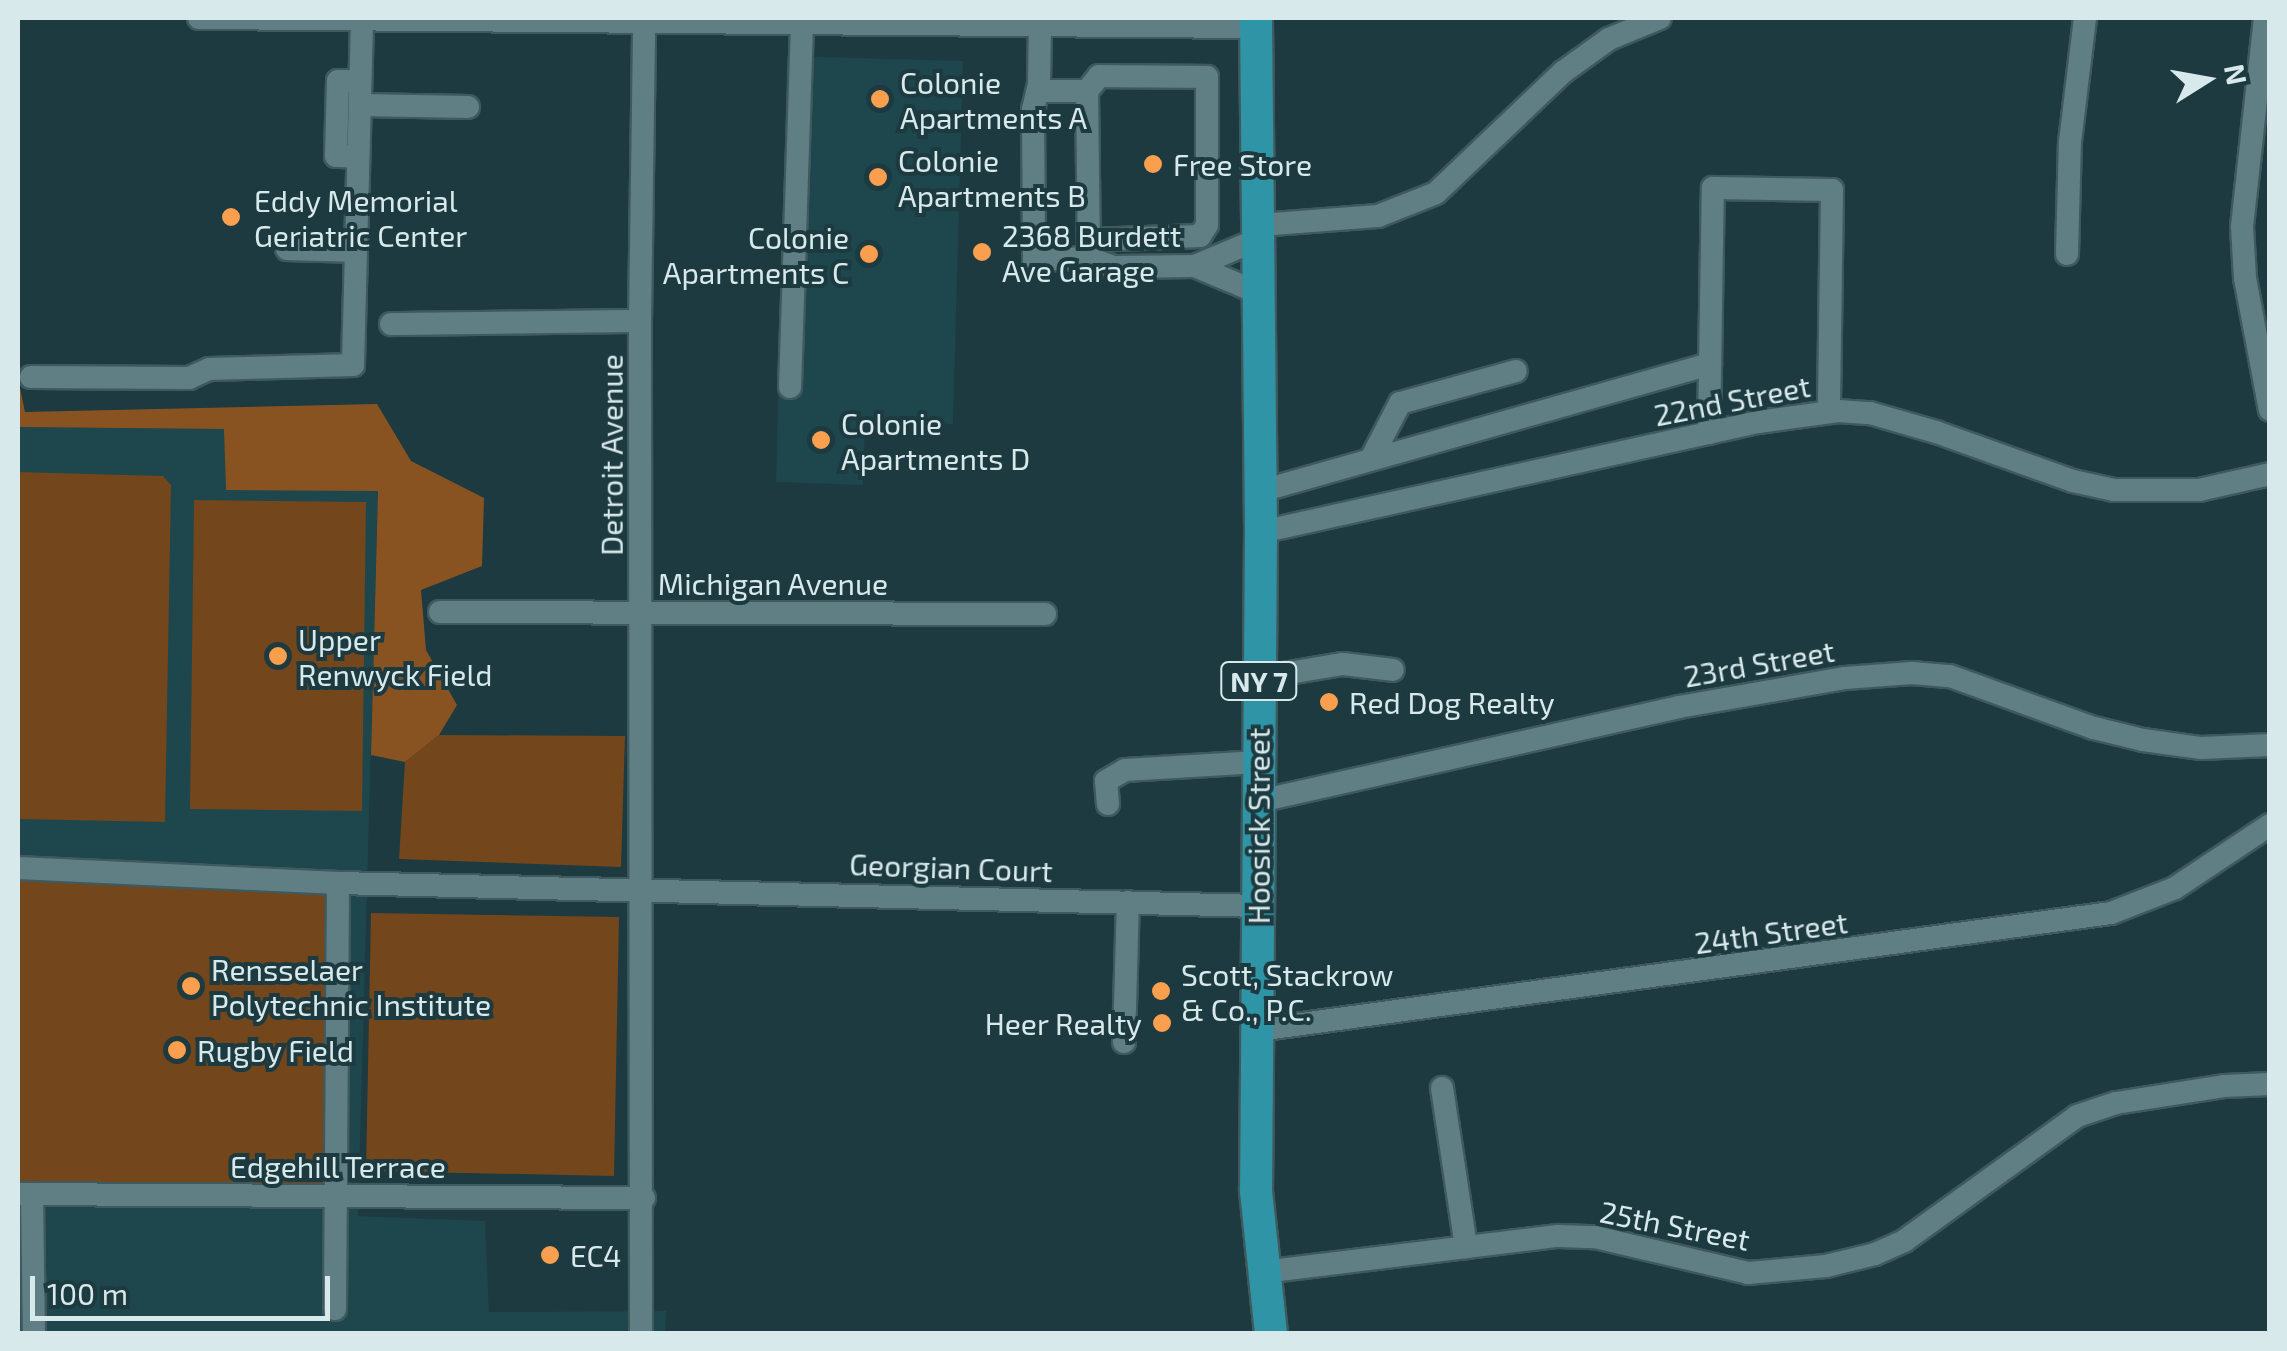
<!DOCTYPE html>
<html>
<head>
<meta charset="utf-8">
<style>
  body { margin:0 }
  #map { position:relative; width:2287px; height:1351px; overflow:hidden; background:#1c3a3f; font-family:"Exo 2",sans-serif }
  div>[style] { position:absolute }
  .built>* { inset:0; background:#1d464d }
  .green>* { inset:0; background:#73461c }
  .forest>* { inset:0; background:#895321 }
  .roads { filter:drop-shadow(2px 0 #3f595d) drop-shadow(-2px 0 #3f595d) drop-shadow(0 2px #3f595d) drop-shadow(0 -2px #3f595d) }
  .minor>* { height:22px; margin:-11px; padding:0 11px; transform-origin:11px; border-radius:11px; background:#607f85 }
  .highway>* { height:32px; margin:-16px; padding:0 16px; transform-origin:16px; border-radius:16px; background:#2f94a5 }
  .dots>* { width:28px; height:28px; translate:-50% -50%; box-sizing:border-box; border:5px solid #1c3a3f; border-radius:50% }
  span { translate:-50% -50%; white-space:nowrap; text-align:center; line-height:1.15; -webkit-text-stroke:8px #1c3a3f; paint-order:stroke }
  .shield-label span { padding:2px 8px; background:#1c3a3f; border:2px solid; border-radius:8px; -webkit-text-stroke-width:0 }
  .shield-label { font-size:28px; color:#d8e9ec; font-weight:700 }
  .poi-label { font-size:30px; color:#d8e9ec }
  .left { translate:0 -50%; text-align:left }
  .right { translate:-100% -50%; text-align:right }
  .street-label { font-size:30px; color:#d8e9ec }
  .frame { position:absolute; inset:0; border:20px solid #d8e9ec; pointer-events:none }
  .north { position:absolute; left:2157px; top:30px; width:100px; height:100px; -webkit-text-stroke:8px #1c3a3f; paint-order:stroke; rotate:79deg; font-size:28px; font-weight:700; line-height:40px; text-align:center; color:#d8e9ec }
  .north::after { content:''; display:block; margin:auto; width:35px; height:45px; background:#d8e9ec; clip-path:polygon(50% 0,100% 100%,50% 72%,0 100%) }
  .scale { position:absolute; left:30px; top:1276px; width:300px; height:45px; box-sizing:border-box; border:5px solid #d8e9ec; border-top:0; padding-left:12px; font-size:30px; line-height:35px; white-space:nowrap; color:#d8e9ec; -webkit-text-stroke:8px #1c3a3f; paint-order:stroke }
</style>
</head>
<body>
<div id="map">
  <div class="built">
    <div style="clip-path:polygon(787px 56px,963px 61px,953px 424px,865px 422px,863px 485px,776px 482px)"></div>
    <div style="clip-path:polygon(18px 427px,225px 429px,226px 490px,378px 490px,358px 1216px,485px 1221px,489px 1312px,666px 1311px,665px 1333px,18px 1334px)"></div>
  </div>
  <div class="green">
    <div style="clip-path:polygon(18px 472px,163px 476px,171px 485px,165px 822px,18px 819px)"></div>
    <div style="clip-path:polygon(194px 500px,366px 502px,362px 811px,190px 809px)"></div>
    <div style="clip-path:polygon(439px 735px,625px 736px,621px 867px,399px 859px,405px 762px)"></div>
    <div style="clip-path:polygon(18px 868px,338px 883px,335px 1197px,18px 1194px)"></div>
    <div style="clip-path:polygon(371px 913px,619px 917px,614px 1176px,366px 1171px)"></div>
  </div>
  <div class="forest">
    <div style="clip-path:polygon(18px 378px,25px 412px,377px 404px,411px 461px,484px 498px,482px 566px,421px 590px,426px 650px,457px 705px,439px 735px,405px 762px,371px 755px,378px 491px,226px 490px,224px 429px,18px 427px)"></div>
  </div>
  <div class="roads">
    <div class="minor">
      <div style="left:199px;top:18px;width:1057px;rotate:0.49deg"></div>
      <div style="left:2265px;top:18px;width:210px;rotate:96.3deg"></div>
      <div style="left:2242px;top:227px;width:51px;rotate:86.6deg"></div>
      <div style="left:2245px;top:278px;width:134px;rotate:79.3deg"></div>
      <div style="left:1040px;top:25px;width:59px;rotate:91deg"></div>
      <div style="left:1039px;top:84px;width:26px;rotate:103deg"></div>
      <div style="left:1033px;top:109px;width:151px;rotate:89.6deg"></div>
      <div style="left:1034px;top:260px;width:55px;rotate:-2.1deg"></div>
      <div style="left:1089px;top:258px;width:27px;rotate:20deg"></div>
      <div style="left:1114px;top:267px;width:81px;rotate:-0.7deg"></div>
      <div style="left:1195px;top:266px;width:69px;rotate:-22.9deg"></div>
      <div style="left:1038px;top:91px;width:49px"></div>
      <div style="left:1087px;top:91px;width:164px;rotate:89.3deg"></div>
      <div style="left:1087px;top:91px;width:19px;rotate:-51deg"></div>
      <div style="left:1099px;top:76px;width:108px;rotate:0.5deg"></div>
      <div style="left:1207px;top:77px;width:148px;rotate:90deg"></div>
      <div style="left:1207px;top:225px;width:13px;rotate:122deg"></div>
      <div style="left:1200px;top:236px;width:111px;rotate:177.9deg"></div>
      <div style="left:360px;top:105px;width:108px;rotate:1.1deg"></div>
      <div style="left:358px;top:157px;width:22px;rotate:-177deg"></div>
      <div style="left:336px;top:156px;width:75px;rotate:-88.5deg"></div>
      <div style="left:338px;top:81px;width:22px"></div>
      <div style="left:1259px;top:225px;width:119px;rotate:-4.3deg"></div>
      <div style="left:1378px;top:216px;width:62px;rotate:-21.6deg"></div>
      <div style="left:1436px;top:193px;width:175px;rotate:-43.6deg"></div>
      <div style="left:1563px;top:72px;width:57px;rotate:-35.7deg"></div>
      <div style="left:1609px;top:39px;width:55px;rotate:-22.4deg"></div>
      <div style="left:287px;top:249px;width:69px;rotate:1.7deg"></div>
      <div style="left:2067px;top:254px;width:112px;rotate:-88.5deg"></div>
      <div style="left:2070px;top:142px;width:125px;rotate:-83.1deg"></div>
      <div style="left:1195px;top:266px;width:69px;rotate:22.9deg"></div>
      <div style="left:391px;top:324px;width:249px;rotate:-0.7deg"></div>
      <div style="left:31px;top:377px;width:158px;rotate:0.4deg"></div>
      <div style="left:189px;top:378px;width:22px;rotate:-24deg"></div>
      <div style="left:209px;top:369px;width:144px;rotate:-1.6deg"></div>
      <div style="left:353px;top:365px;width:346px;rotate:-88.5deg"></div>
      <div style="left:790px;top:387px;width:364px;rotate:-88.1deg"></div>
      <div style="left:1709px;top:433px;width:245px;rotate:-89.1deg"></div>
      <div style="left:1713px;top:188px;width:119px;rotate:1deg"></div>
      <div style="left:1832px;top:190px;width:222px;rotate:90.8deg"></div>
      <div style="left:1371px;top:459px;width:63px;rotate:-62.6deg"></div>
      <div style="left:1400px;top:403px;width:120px;rotate:-15.4deg"></div>
      <div style="left:1261px;top:491px;width:467px;rotate:-15.8deg"></div>
      <div style="left:1261px;top:532px;width:509px;rotate:-12.48deg"></div>
      <div style="left:1758px;top:422px;width:81px;rotate:-7.8deg"></div>
      <div style="left:1838px;top:411px;width:32px;rotate:4deg"></div>
      <div style="left:1870px;top:413px;width:69px;rotate:16.1deg"></div>
      <div style="left:1936px;top:432px;width:145px;rotate:19.7deg"></div>
      <div style="left:2073px;top:481px;width:42px;rotate:12.4deg"></div>
      <div style="left:2114px;top:490px;width:85px"></div>
      <div style="left:2199px;top:490px;width:73px;rotate:-12.7deg"></div>
      <div style="left:440px;top:612px;width:605px;rotate:0.19deg"></div>
      <div style="left:1259px;top:678px;width:85px;rotate:-9.5deg"></div>
      <div style="left:1343px;top:664px;width:50px;rotate:6.8deg"></div>
      <div style="left:1259px;top:801px;width:430px;rotate:-12.6deg"></div>
      <div style="left:1679px;top:707px;width:169px;rotate:-9.9deg"></div>
      <div style="left:1845px;top:678px;width:67px;rotate:-4.3deg"></div>
      <div style="left:1912px;top:673px;width:38px;rotate:5deg"></div>
      <div style="left:1950px;top:676px;width:153px;rotate:19.9deg"></div>
      <div style="left:2094px;top:728px;width:50px;rotate:13.8deg"></div>
      <div style="left:2143px;top:740px;width:59px;rotate:7.9deg"></div>
      <div style="left:2201px;top:748px;width:69px;rotate:-2.5deg"></div>
      <div style="left:1108px;top:804px;width:23px;rotate:-95deg"></div>
      <div style="left:1106px;top:781px;width:22px;rotate:-30deg"></div>
      <div style="left:1125px;top:770px;width:134px;rotate:-3.4deg"></div>
      <div style="left:18px;top:868px;width:320px;rotate:2.7deg"></div>
      <div style="left:338px;top:883px;width:920px;rotate:1.43deg"></div>
      <div style="left:1258px;top:1030px;width:861px;rotate:-7.81deg"></div>
      <div style="left:2111px;top:913px;width:69px;rotate:-21.3deg"></div>
      <div style="left:2175px;top:888px;width:114px;rotate:-33.6deg"></div>
      <div style="left:1124px;top:1042px;width:140px;rotate:-88.4deg"></div>
      <div style="left:1442px;top:1088px;width:161px;rotate:81.4deg"></div>
      <div style="left:18px;top:1194px;width:626px;rotate:0.37deg"></div>
      <div style="left:32px;top:1194px;width:140px;rotate:89.2deg"></div>
      <div style="left:1263px;top:1272px;width:297px;rotate:-7deg"></div>
      <div style="left:1558px;top:1236px;width:37px;rotate:2deg"></div>
      <div style="left:1595px;top:1237px;width:157px;rotate:13.2deg"></div>
      <div style="left:1748px;top:1273px;width:78px;rotate:-5.1deg"></div>
      <div style="left:1826px;top:1266px;width:50px;rotate:-13.8deg"></div>
      <div style="left:1875px;top:1254px;width:32px;rotate:-24deg"></div>
      <div style="left:1904px;top:1241px;width:213px;rotate:-35.8deg"></div>
      <div style="left:2077px;top:1116px;width:41px;rotate:-18.4deg"></div>
      <div style="left:2116px;top:1103px;width:109px;rotate:-8.9deg"></div>
      <div style="left:2224px;top:1086px;width:46px;rotate:-2.5deg"></div>
      <div style="left:335px;top:1309px;width:426px;rotate:-89.6deg"></div>
      <div style="left:641px;top:1334px;width:1013px;rotate:-90.06deg"></div>
      <div style="left:640px;top:321px;width:303px;rotate:-89.2deg"></div>
    </div>
    <div class="highway">
      <div style="left:1256px;top:18px;width:514px;rotate:89.44deg"></div>
      <div style="left:1261px;top:532px;width:659px;rotate:90.43deg"></div>
      <div style="left:1256px;top:1191px;width:144px;rotate:84deg"></div>
    </div>
  </div>
  <div class="dots">
    <div style="left:880px;top:99px;background:#f99f4d"></div>
    <div style="left:1153px;top:164px;background:#f99f4d"></div>
    <div style="left:878px;top:177px;background:#f99f4d"></div>
    <div style="left:231px;top:217px;background:#f99f4d"></div>
    <div style="left:982px;top:252px;background:#f99f4d"></div>
    <div style="left:869px;top:254px;background:#f99f4d"></div>
    <div style="left:821px;top:440px;background:#f99f4d"></div>
    <div style="left:278px;top:656px;background:#f99f4d"></div>
    <div style="left:1329px;top:702px;background:#f99f4d"></div>
    <div style="left:191px;top:986px;background:#f99f4d"></div>
    <div style="left:1161px;top:991px;background:#f99f4d"></div>
    <div style="left:1162px;top:1023px;background:#f99f4d"></div>
    <div style="left:177px;top:1050px;background:#f99f4d"></div>
    <div style="left:550px;top:1255px;background:#f99f4d"></div>
  </div>
  <div class="shield-label">
    <span style="left:1259px;top:681px">NY 7</span>
  </div>
  <div class="poi-label">
    <span class="left" style="left:900px;top:99px">Colonie<br>Apartments A</span>
    <span class="left" style="left:898px;top:177px">Colonie<br>Apartments B</span>
    <span class="left" style="left:1173px;top:164px">Free Store</span>
    <span class="left" style="left:254px;top:217px">Eddy Memorial<br>Geriatric Center</span>
    <span class="left" style="left:1002px;top:252px">2368 Burdett<br>Ave Garage</span>
    <span class="right" style="left:849px;top:254px">Colonie<br>Apartments C</span>
    <span class="left" style="left:841px;top:440px">Colonie<br>Apartments D</span>
    <span class="left" style="left:298px;top:656px">Upper<br>Renwyck Field</span>
    <span class="left" style="left:1349px;top:702px">Red Dog Realty</span>
    <span class="left" style="left:211px;top:986px">Rensselaer<br>Polytechnic Institute</span>
    <span class="left" style="left:1181px;top:991px">Scott, Stackrow<br>&amp; Co., P.C.</span>
    <span class="right" style="left:1142px;top:1023px">Heer Realty</span>
    <span class="left" style="left:197px;top:1050px">Rugby Field</span>
    <span class="left" style="left:570px;top:1255px">EC4</span>
  </div>
  <div class="street-label">
    <span style="left:1732px;top:400px;rotate:-11deg">22nd Street</span>
    <span style="left:611px;top:455px;rotate:-90deg">Detroit Avenue</span>
    <span style="left:773px;top:583px">Michigan Avenue</span>
    <span style="left:1759px;top:663px;rotate:-10deg">23rd Street</span>
    <span style="left:1258px;top:826px;rotate:-90deg">Hoosick Street</span>
    <span style="left:951px;top:867px;rotate:2deg">Georgian Court</span>
    <span style="left:1771px;top:932px;rotate:-8deg">24th Street</span>
    <span style="left:338px;top:1166px">Edgehill Terrace</span>
    <span style="left:1675px;top:1225px;rotate:11deg">25th Street</span>
  </div>
  <div class="frame"></div>
  <div class="north">N</div>
  <div class="scale">100 m</div>
</div>
</body>
</html>
